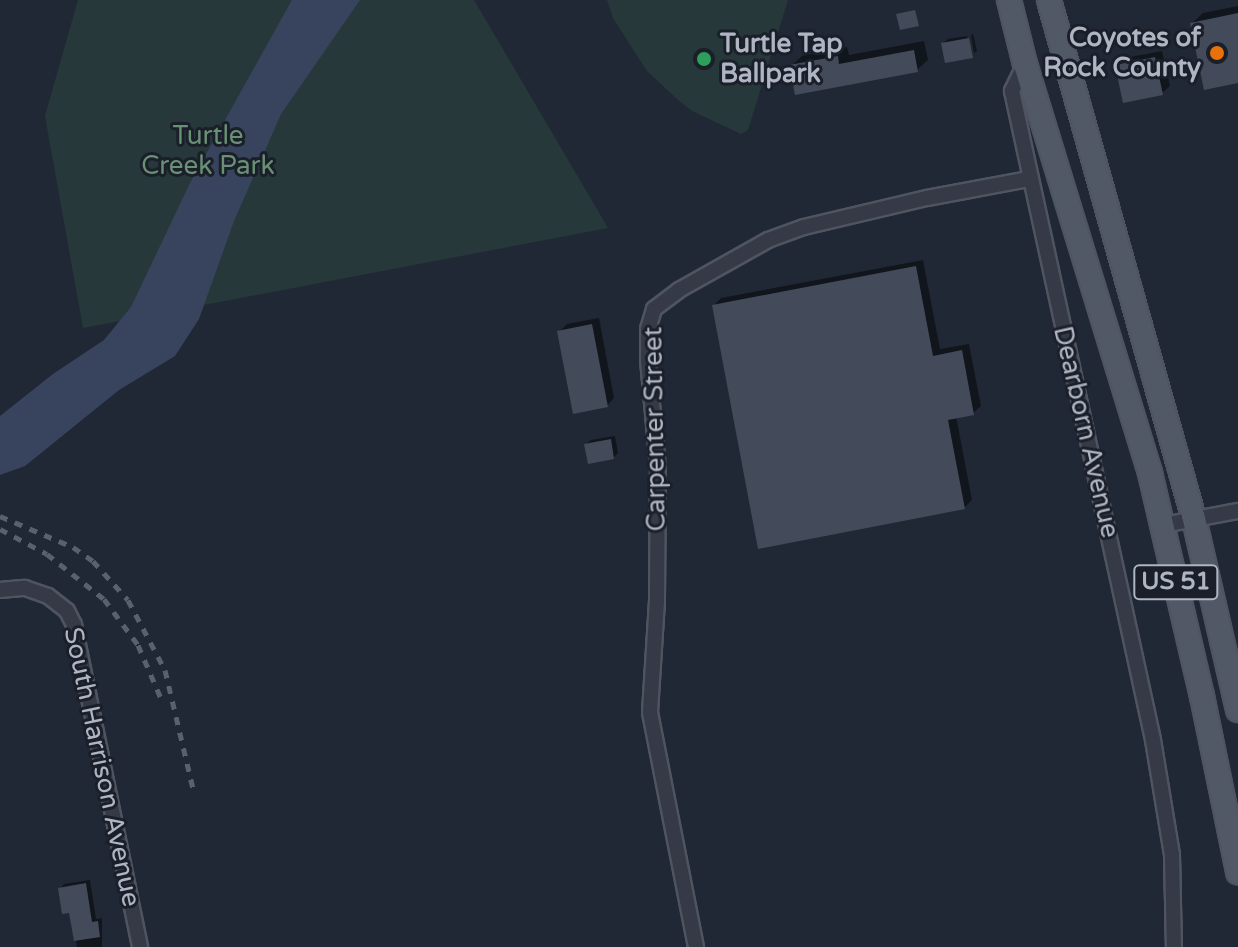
<!DOCTYPE html>
<html>
<head>
<meta charset="utf-8">
<style>
  body { margin:0 }
  #map { position:relative; width:1238px; height:947px; overflow:hidden; background:#212835; font-family:"Varela Round",sans-serif }
  div>[style] { position:absolute }
  .green>* { inset:0; background:#27383a }
  .water>* { inset:0; background:#38445d }
  .shadow>* { inset:0; background:#0007 }
  .building>* { inset:0; background:#434b5a }
  .roads { filter:drop-shadow(2px 0 #4f5560) drop-shadow(-2px 0 #4f5560) drop-shadow(0 2px #4f5560) drop-shadow(0 -2px #4f5560) }
  .street>* { height:14px; margin:-7px; padding:0 7px; transform-origin:7px; border-radius:7px; background:#353a46 }
  .primary>* { height:22px; margin:-11px; padding:0 11px; transform-origin:11px; border-radius:11px; background:#525966 }
  .rail>* { height:5px; margin-top:-2.5px; transform-origin:0; background:repeating-linear-gradient(90deg,#59606f 0 8px,transparent 0 16px) }
  .dots>* { width:22px; height:22px; translate:-50% -50%; box-sizing:border-box; border:4px solid #1a1f2a; border-radius:50% }
  span { translate:-50% -50%; white-space:nowrap; text-align:center; line-height:1.15; -webkit-text-stroke:6px #1a1f2a; paint-order:stroke }
  .shield-label span { padding:2px 6px; background:#1a1f2a; border:2px solid; border-radius:6px; -webkit-text-stroke-width:0 }
  .shield-label { font-size:24px; color:#afb5c2; font-weight:700 }
  .poi-label { font-size:26px; color:#afb5c2; font-weight:700 }
  .right { translate:-100% -50%; text-align:right }
  .left { translate:0 -50%; text-align:left }
  .park-label { font-size:26px; color:#699175 }
  .street-label { font-size:26px; color:#afb5c2 }
</style>
</head>
<body>
<div id="map">
  <div class="green">
    <div style="clip-path:polygon(78px 0,474px 0,608px 228px,83px 328px,45px 116px)"></div>
    <div style="clip-path:polygon(607px 0,788px 0,748px 130px,741px 134px,692px 111px,677px 99px,647px 71px,613px 18px)"></div>
  </div>
  <div class="water">
    <div style="clip-path:polygon(292px 0,360px 0,281px 114px,234px 221px,199px 319px,175px 356px,119px 390px,25px 466px,0 475px,0 416px,53px 374px,104px 340px,131px 307px,191px 181px)"></div>
  </div>
  <div class="shadow">
    <div style="clip-path:polygon(1238px 6px,1238px 81px,1192px 23px,1203px 13px)"></div>
    <div style="clip-path:polygon(973px 34px,977px 51px,974px 53px,971px 35px)"></div>
    <div style="clip-path:polygon(967px 36px,972px 56px,943px 44px,948px 39px)"></div>
    <div style="clip-path:polygon(924px 41px,928px 60px,917px 70px,791px 66px,802px 56px,847px 47px,849px 55px)"></div>
    <div style="clip-path:polygon(1162px 51px,1170px 86px,1162px 93px,1117px 66px,1125px 58px)"></div>
    <div style="clip-path:polygon(923px 260px,940px 349px,969px 344px,981px 406px,973px 413px,956px 416px,972px 500px,964px 508px,714px 305px,721px 298px)"></div>
    <div style="clip-path:polygon(599px 318px,614px 398px,607px 406px,559px 332px,567px 324px)"></div>
    <div style="clip-path:polygon(615px 436px,618px 453px,613px 458px,586px 444px,591px 440px)"></div>
    <div style="clip-path:polygon(90px 880px,96px 919px,102px 918px,102px 947px,77px 947px,70px 911px,60px 889px,64px 884px)"></div>
  </div>
  <div class="building">
    <div style="clip-path:polygon(915px 10px,919px 26px,900px 30px,896px 14px)"></div>
    <div style="clip-path:polygon(1238px 13px,1238px 83px,1204px 90px,1190px 23px)"></div>
    <div style="clip-path:polygon(969px 38px,973px 58px,945px 63px,941px 43px)"></div>
    <div style="clip-path:polygon(914px 50px,918px 72px,795px 95px,789px 65px,838px 56px,839px 64px)"></div>
    <div style="clip-path:polygon(1155px 57px,1163px 95px,1123px 103px,1115px 65px)"></div>
    <div style="clip-path:polygon(916px 266px,933px 356px,962px 350px,974px 415px,948px 420px,965px 509px,758px 549px,712px 305px)"></div>
    <div style="clip-path:polygon(592px 324px,608px 407px,573px 414px,557px 331px)"></div>
    <div style="clip-path:polygon(611px 439px,614px 459px,588px 464px,584px 444px)"></div>
    <div style="clip-path:polygon(86px 883px,92px 922px,98px 921px,100px 937px,74px 941px,69px 913px,62px 914px,58px 888px)"></div>
  </div>
  <div class="roads">
    <div class="street">
      <div style="left:1025px;top:64px;width:30px;rotate:116deg"></div>
      <div style="left:1012px;top:91px;width:664px;rotate:77.74deg"></div>
      <div style="left:1153px;top:740px;width:117px;rotate:80.6deg"></div>
      <div style="left:1172px;top:855px;width:92px;rotate:88.8deg"></div>
      <div style="left:1163px;top:525px;width:76px;rotate:-10.6deg"></div>
      <div style="left:0;top:590px;width:25px;rotate:-5deg"></div>
      <div style="left:25px;top:588px;width:24px;rotate:19deg"></div>
      <div style="left:48px;top:596px;width:24px;rotate:38deg"></div>
      <div style="left:67px;top:611px;width:16px;rotate:63deg"></div>
      <div style="left:74px;top:625px;width:329px;rotate:78.4deg"></div>
      <div style="left:696px;top:947px;width:239px;rotate:-101.1deg"></div>
      <div style="left:650px;top:712px;width:112px;rotate:-86.4deg"></div>
      <div style="left:657px;top:600px;width:132px;rotate:-89.6deg"></div>
      <div style="left:658px;top:468px;width:108px;rotate:-95.3deg"></div>
      <div style="left:648px;top:360px;width:31px;rotate:-90deg"></div>
      <div style="left:648px;top:329px;width:21px;rotate:-73deg"></div>
      <div style="left:654px;top:309px;width:31px;rotate:-37deg"></div>
      <div style="left:679px;top:290px;width:102px;rotate:-29.3deg"></div>
      <div style="left:768px;top:240px;width:38px;rotate:-20deg"></div>
      <div style="left:804px;top:227px;width:126px;rotate:-13.3deg"></div>
      <div style="left:927px;top:198px;width:104px;rotate:-10.6deg"></div>
    </div>
    <div class="primary">
      <div style="left:1009px;top:0;width:66px;rotate:76deg"></div>
      <div style="left:1025px;top:64px;width:428px;rotate:73deg"></div>
      <div style="left:1150px;top:473px;width:229px;rotate:76.9deg"></div>
      <div style="left:1202px;top:696px;width:180px;rotate:78.4deg"></div>
      <div style="left:1049px;top:0;width:539px;rotate:74.39deg"></div>
      <div style="left:1194px;top:519px;width:196px;rotate:77deg"></div>
    </div>
  </div>
  <div class="rail">
    <div style="left:0;top:516px;width:79px;rotate:23deg"></div>
    <div style="left:73px;top:547px;width:24px;rotate:35deg"></div>
    <div style="left:93px;top:561px;width:52px;rotate:48.1deg"></div>
    <div style="left:128px;top:600px;width:79px;rotate:62.1deg"></div>
    <div style="left:165px;top:670px;width:126px;rotate:76.7deg"></div>
    <div style="left:0;top:529px;width:53px;rotate:28deg"></div>
    <div style="left:47px;top:554px;width:73px;rotate:38.3deg"></div>
    <div style="left:104px;top:599px;width:57px;rotate:53.5deg"></div>
    <div style="left:138px;top:645px;width:63px;rotate:66.7deg"></div>
  </div>
  <div class="dots">
    <div style="left:1217px;top:53px;background:#e8710a"></div>
    <div style="left:704px;top:59px;background:#2e9e5b"></div>
  </div>
  <div class="shield-label">
    <span style="left:1176px;top:582px">US 51</span>
  </div>
  <div class="poi-label">
    <span class="right" style="left:1201px;top:53px">Coyotes of<br>Rock County</span>
    <span class="left" style="left:720px;top:59px">Turtle Tap<br>Ballpark</span>
  </div>
  <div class="park-label">
    <span style="left:208px;top:151px">Turtle<br>Creek Park</span>
  </div>
  <div class="street-label">
    <span style="left:655px;top:429px;rotate:-91deg">Carpenter Street</span>
    <span style="left:1086px;top:432px;rotate:77deg">Dearborn Avenue</span>
    <span style="left:102px;top:767px;rotate:78deg">South Harrison Avenue</span>
  </div>
</div>
</body>
</html>
